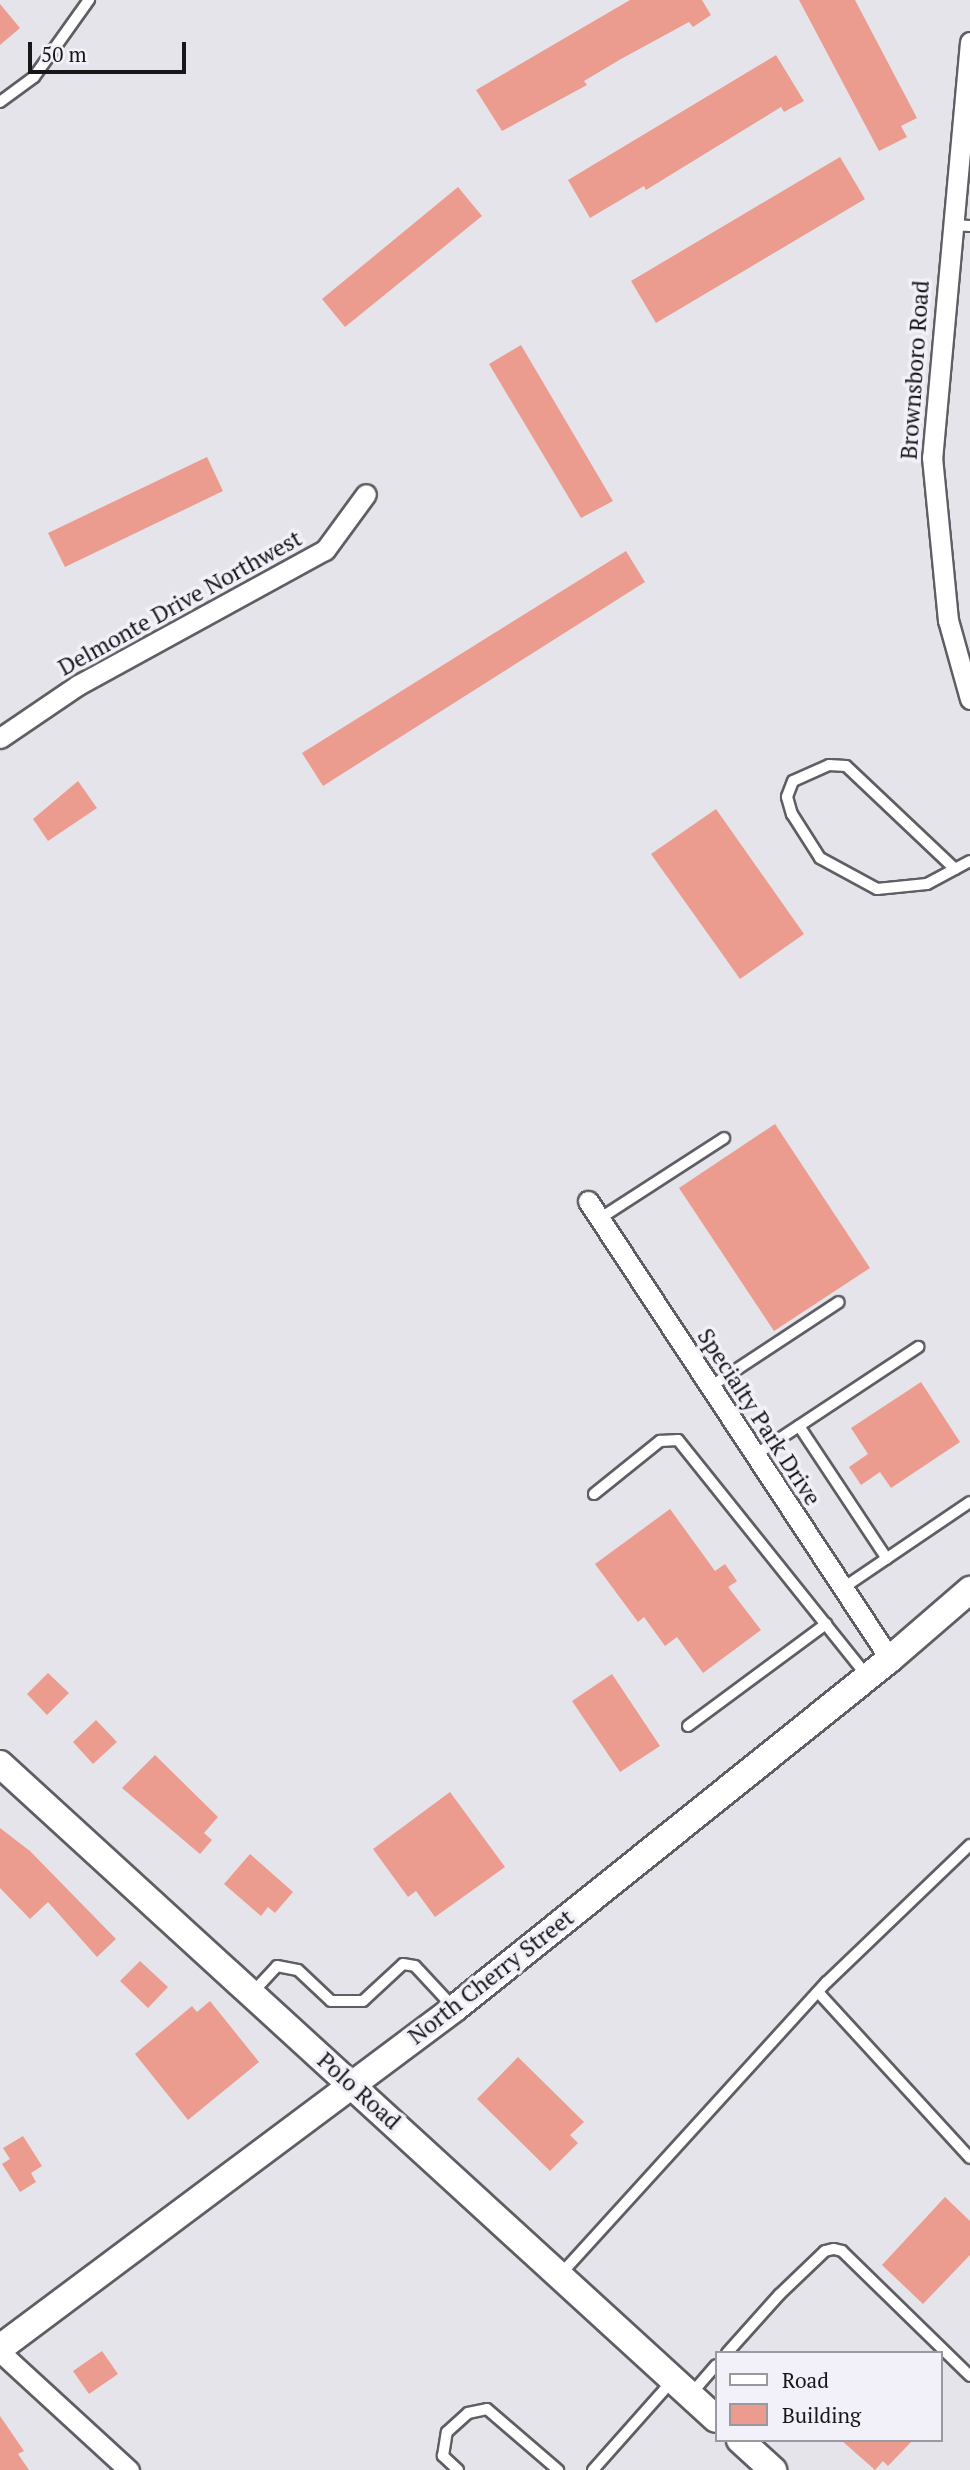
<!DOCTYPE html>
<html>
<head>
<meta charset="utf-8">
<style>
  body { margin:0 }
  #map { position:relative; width:970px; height:2470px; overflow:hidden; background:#e5e4eb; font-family:"PT Serif",serif }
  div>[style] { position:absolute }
  .building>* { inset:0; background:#ec9c8e }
  .roads { filter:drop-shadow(2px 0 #5f5e64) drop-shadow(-2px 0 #5f5e64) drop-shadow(0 2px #5f5e64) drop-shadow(0 -2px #5f5e64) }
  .service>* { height:10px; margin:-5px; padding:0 5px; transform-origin:5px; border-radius:5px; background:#fff }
  .minor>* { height:19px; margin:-9.5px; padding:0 9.5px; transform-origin:9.5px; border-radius:9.5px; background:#fff }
  .secondary>* { height:26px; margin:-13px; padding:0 13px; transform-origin:13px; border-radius:13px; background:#fff }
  span { translate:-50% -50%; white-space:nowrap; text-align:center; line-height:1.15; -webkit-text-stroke:7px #f2f1f9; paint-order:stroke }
  .street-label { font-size:23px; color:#171619 }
  .legend { position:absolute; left:715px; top:2351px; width:228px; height:91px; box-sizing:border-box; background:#f2f1f9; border:2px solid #9a999f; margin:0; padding:9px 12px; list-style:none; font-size:21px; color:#171619 }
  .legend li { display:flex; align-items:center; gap:14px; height:35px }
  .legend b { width:35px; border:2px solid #9a999f }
  .scale { position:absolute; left:28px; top:42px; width:158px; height:32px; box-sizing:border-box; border:4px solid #171619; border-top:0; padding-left:9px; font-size:21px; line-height:24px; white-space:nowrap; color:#171619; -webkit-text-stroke:5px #f2f1f9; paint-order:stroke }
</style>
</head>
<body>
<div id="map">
  <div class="building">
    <div style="clip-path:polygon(630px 0,702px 0,711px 15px,693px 27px,689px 22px,621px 59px,584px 81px,587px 85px,502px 131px,476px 90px)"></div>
    <div style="clip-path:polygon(799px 0,855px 0,917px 118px,901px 126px,907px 137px,879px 151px)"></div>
    <div style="clip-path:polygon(0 4px,20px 28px,0 45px)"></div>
    <div style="clip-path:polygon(776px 55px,804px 101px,784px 112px,781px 107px,646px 190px,644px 186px,590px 218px,568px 180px)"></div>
    <div style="clip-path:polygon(840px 157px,865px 199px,656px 323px,631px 281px)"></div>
    <div style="clip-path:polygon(458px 187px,482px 216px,345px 327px,322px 299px)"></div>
    <div style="clip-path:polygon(521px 345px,613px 501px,581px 518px,489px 364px)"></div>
    <div style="clip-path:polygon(207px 457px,223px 491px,65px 567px,48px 533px)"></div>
    <div style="clip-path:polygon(626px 551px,645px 582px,323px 786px,302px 753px)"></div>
    <div style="clip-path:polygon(78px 781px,97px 808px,48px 841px,33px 819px)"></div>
    <div style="clip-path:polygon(716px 809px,804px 934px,740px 979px,651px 854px)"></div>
    <div style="clip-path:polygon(775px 1124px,870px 1268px,774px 1331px,679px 1188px)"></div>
    <div style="clip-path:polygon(921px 1382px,960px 1442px,891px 1488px,880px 1472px,861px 1485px,849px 1467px,868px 1454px,851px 1428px)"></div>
    <div style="clip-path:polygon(670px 1509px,715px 1571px,725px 1564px,737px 1581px,728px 1587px,761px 1630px,703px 1673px,677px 1637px,665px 1646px,644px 1617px,638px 1622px,595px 1564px)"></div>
    <div style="clip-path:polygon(48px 1673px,69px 1693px,47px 1715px,27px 1694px)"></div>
    <div style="clip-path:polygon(612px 1674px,660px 1746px,620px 1772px,572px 1701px)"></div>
    <div style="clip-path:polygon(96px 1720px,117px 1742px,93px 1764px,73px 1742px)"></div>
    <div style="clip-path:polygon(155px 1755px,218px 1817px,204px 1833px,212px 1840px,200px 1854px,122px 1788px)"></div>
    <div style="clip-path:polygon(450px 1792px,505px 1867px,435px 1917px,416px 1891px,408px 1897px,373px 1849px)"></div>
    <div style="clip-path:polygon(0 1828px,30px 1851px,116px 1939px,97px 1957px,48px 1902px,30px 1919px,0 1888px)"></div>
    <div style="clip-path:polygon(250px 1854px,293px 1892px,275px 1913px,268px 1907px,261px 1916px,224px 1884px)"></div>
    <div style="clip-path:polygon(140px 1961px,168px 1987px,148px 2008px,120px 1981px)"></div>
    <div style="clip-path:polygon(210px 2001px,259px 2062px,188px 2120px,135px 2054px,192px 2006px,197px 2012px)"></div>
    <div style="clip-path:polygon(518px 2057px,584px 2122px,570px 2135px,578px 2143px,550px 2171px,477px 2099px)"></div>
    <div style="clip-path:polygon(23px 2136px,42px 2166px,31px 2173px,36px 2182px,20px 2192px,2px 2164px,10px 2159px,3px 2148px)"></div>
    <div style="clip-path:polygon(945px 2197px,970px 2221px,970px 2255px,923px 2304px,882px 2265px)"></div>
    <div style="clip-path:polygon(102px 2351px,118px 2374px,89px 2394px,73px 2371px)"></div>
    <div style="clip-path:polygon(0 2416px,24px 2451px,18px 2454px,29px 2470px,0 2470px)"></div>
    <div style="clip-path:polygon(841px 2440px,913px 2440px,888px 2466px,883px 2461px,875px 2470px)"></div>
  </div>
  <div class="roads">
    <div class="service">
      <div style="left:0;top:102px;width:42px;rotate:-36.3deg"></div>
      <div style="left:34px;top:77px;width:95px;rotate:-54.5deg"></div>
      <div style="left:951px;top:225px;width:19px;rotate:3deg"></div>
      <div style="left:955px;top:869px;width:150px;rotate:-136.6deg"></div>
      <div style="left:846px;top:766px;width:17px;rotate:-177deg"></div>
      <div style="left:829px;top:765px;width:39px;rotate:156deg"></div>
      <div style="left:793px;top:781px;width:17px;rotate:111deg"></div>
      <div style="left:787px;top:797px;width:18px;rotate:74deg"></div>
      <div style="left:792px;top:814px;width:52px;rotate:57.5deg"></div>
      <div style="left:820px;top:858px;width:65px;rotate:28.5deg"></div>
      <div style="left:877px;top:889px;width:50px;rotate:-5.7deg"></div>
      <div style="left:927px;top:884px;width:49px;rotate:-28.1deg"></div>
      <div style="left:599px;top:1219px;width:149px;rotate:-32.9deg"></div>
      <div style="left:710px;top:1387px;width:154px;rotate:-33.4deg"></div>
      <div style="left:799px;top:1426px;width:159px;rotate:56.5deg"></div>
      <div style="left:755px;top:1455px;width:196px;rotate:-33.5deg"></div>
      <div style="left:594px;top:1494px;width:85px;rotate:-38.8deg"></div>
      <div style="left:660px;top:1441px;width:18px;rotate:-3deg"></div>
      <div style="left:678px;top:1440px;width:304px;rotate:51.3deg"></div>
      <div style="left:843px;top:1588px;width:153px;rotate:-34.1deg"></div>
      <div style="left:688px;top:1726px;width:172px;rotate:-36.5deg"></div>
      <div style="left:253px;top:1992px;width:35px;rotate:-47deg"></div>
      <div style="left:277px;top:1966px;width:21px;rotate:11deg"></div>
      <div style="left:298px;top:1970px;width:45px;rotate:43.2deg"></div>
      <div style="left:331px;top:2001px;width:32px"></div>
      <div style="left:363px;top:2001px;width:54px;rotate:-42.8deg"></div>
      <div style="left:403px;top:1964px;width:12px;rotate:9deg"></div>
      <div style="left:415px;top:1966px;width:57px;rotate:47.1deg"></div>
      <div style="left:818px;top:1992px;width:225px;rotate:47.5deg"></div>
      <div style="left:560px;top:2275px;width:396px;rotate:-47.7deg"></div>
      <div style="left:827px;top:1982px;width:198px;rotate:-43.8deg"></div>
      <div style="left:727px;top:2353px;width:79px;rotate:-48.1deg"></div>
      <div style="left:780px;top:2294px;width:62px;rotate:-43.7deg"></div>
      <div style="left:825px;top:2251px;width:9px;rotate:-13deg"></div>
      <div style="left:834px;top:2249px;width:8px;rotate:14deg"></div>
      <div style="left:842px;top:2251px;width:179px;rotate:44.3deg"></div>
      <div style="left:691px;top:2394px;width:38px;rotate:-49deg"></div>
      <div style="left:458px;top:2470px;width:21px;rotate:-137deg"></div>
      <div style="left:443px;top:2456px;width:24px;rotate:-81deg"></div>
      <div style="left:447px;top:2432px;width:28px;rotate:-42deg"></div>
      <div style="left:468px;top:2413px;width:19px;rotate:-12deg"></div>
      <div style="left:487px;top:2409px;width:94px;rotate:40.7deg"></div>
      <div style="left:593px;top:2470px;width:120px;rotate:-48.4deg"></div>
    </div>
    <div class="minor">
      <div style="left:970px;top:42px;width:417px;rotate:95.2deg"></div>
      <div style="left:932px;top:457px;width:164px;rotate:84.4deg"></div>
      <div style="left:948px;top:620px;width:82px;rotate:74.4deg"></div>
      <div style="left:0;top:738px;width:94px;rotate:-34.2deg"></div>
      <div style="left:78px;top:685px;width:281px;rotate:-28.7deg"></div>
      <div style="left:325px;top:550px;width:69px;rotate:-53.8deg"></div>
      <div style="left:588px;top:1201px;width:549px;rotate:56.6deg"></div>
      <div style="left:0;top:2352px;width:175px;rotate:42.5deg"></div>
    </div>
    <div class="secondary">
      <div style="left:0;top:1764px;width:970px;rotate:42.45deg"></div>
      <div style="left:0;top:2348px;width:568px;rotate:-36.77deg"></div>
      <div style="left:455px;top:2008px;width:558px;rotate:-38.74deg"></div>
      <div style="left:890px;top:1659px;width:106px;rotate:-40.8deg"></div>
      <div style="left:740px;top:2440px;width:45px;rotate:42.3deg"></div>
    </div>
  </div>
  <div class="street-label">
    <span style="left:915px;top:370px;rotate:-86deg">Brownsboro Road</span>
    <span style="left:180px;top:603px;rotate:-29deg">Delmonte Drive Northwest</span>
    <span style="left:759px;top:1417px;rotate:57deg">Specialty Park Drive</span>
    <span style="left:491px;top:1977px;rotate:-38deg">North Cherry Street</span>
    <span style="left:359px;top:2091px;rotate:42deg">Polo Road</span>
  </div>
  <ul class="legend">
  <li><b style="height:9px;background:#fff"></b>Road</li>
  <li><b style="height:19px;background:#ec9c8e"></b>Building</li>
  </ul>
  <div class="scale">50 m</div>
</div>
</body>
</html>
